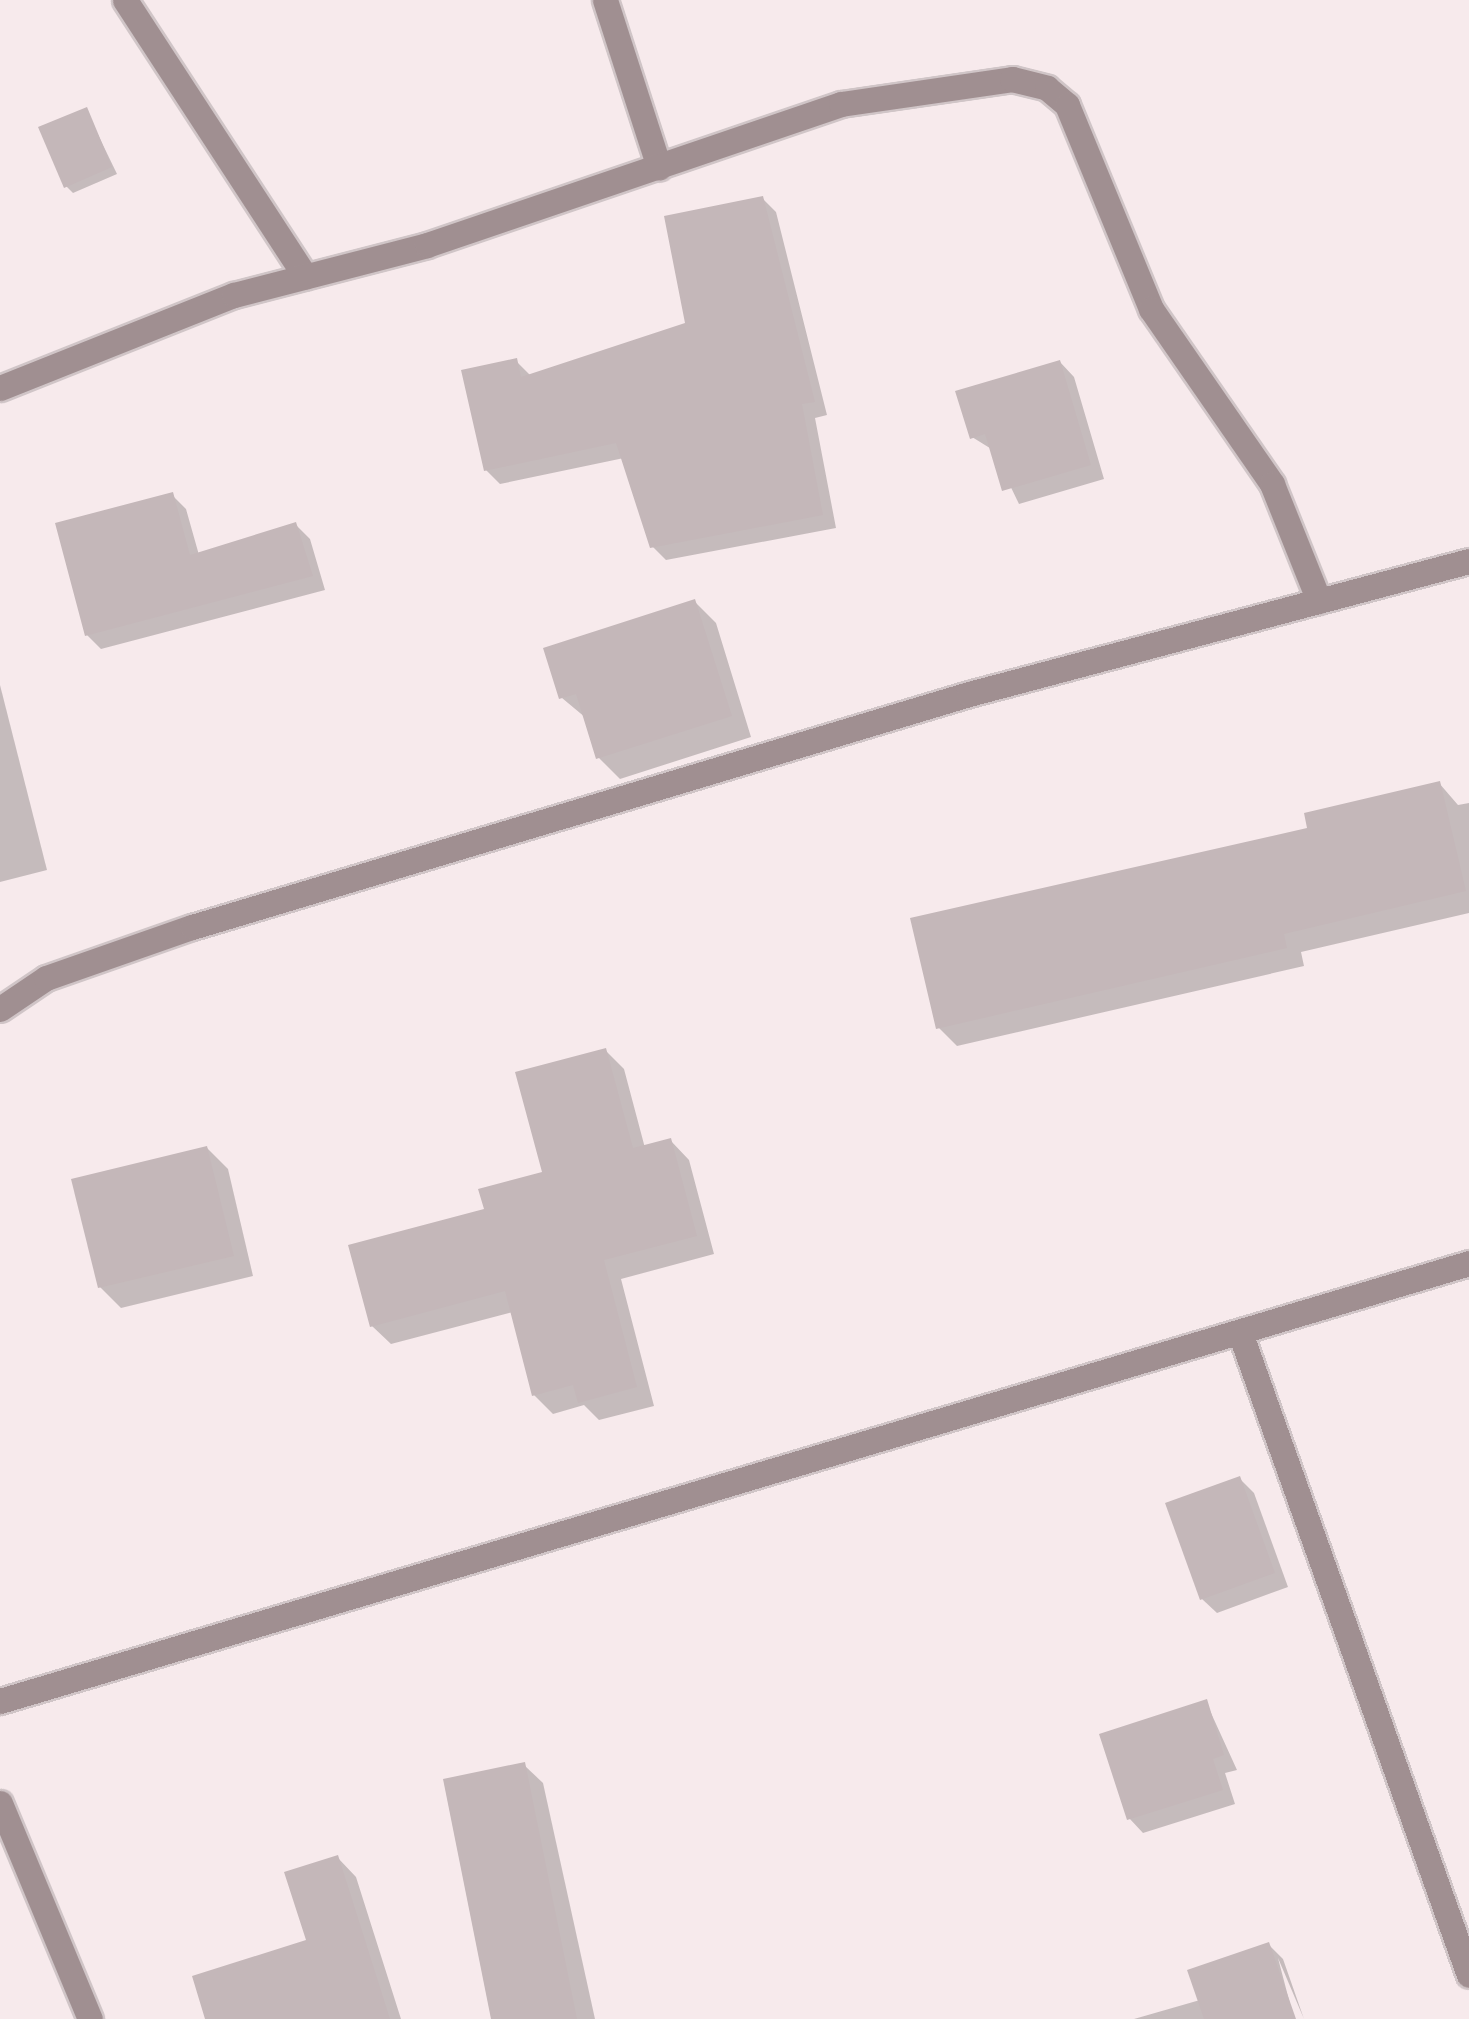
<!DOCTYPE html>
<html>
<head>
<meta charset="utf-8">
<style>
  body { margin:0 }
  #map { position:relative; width:1469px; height:2019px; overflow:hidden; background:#f7eaec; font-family:Commissioner,sans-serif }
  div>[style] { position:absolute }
  .shadow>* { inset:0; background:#0003 }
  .building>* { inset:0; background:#c4b7b9 }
  .roads { filter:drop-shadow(2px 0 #d0c5c7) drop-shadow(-2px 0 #d0c5c7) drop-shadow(0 2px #d0c5c7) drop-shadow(0 -2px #d0c5c7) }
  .street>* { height:25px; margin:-12.5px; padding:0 12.5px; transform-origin:12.5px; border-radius:12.5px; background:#a08f91 }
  span { translate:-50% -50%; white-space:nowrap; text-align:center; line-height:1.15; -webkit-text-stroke:9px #f7eaec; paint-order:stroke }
</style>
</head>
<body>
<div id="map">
  <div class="shadow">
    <div style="clip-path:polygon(86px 110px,117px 174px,73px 193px,66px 186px)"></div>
    <div style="clip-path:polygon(762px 198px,776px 212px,827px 415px,815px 418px,836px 528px,666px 560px,652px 546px,624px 458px,500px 484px,486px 470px,516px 361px,531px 376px,688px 324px)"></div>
    <div style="clip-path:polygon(1060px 362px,1074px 377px,1104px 479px,1019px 504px,993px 450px,972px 437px)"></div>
    <div style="clip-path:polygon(172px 495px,186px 509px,199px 555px,295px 524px,310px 539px,325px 590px,101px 649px,87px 635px)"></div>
    <div style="clip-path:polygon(695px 602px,716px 623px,751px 737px,620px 779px,599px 758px,586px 718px,562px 698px)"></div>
    <div style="clip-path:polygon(0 685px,47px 870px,0 882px)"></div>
    <div style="clip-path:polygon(1439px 783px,1458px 805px,1469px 803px,1469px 913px,1301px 952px,1304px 966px,957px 1046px,938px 1027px,1310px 830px)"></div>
    <div style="clip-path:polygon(605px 1050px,624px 1069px,645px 1148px,671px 1141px,689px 1160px,714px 1254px,621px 1279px,654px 1406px,599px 1420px,584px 1405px,553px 1414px,534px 1395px,513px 1312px,391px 1344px,372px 1326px,487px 1211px,545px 1174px)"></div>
    <div style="clip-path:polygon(207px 1148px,228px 1169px,253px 1276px,121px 1308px,100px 1287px)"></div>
    <div style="clip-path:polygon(1240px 1479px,1254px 1493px,1288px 1587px,1217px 1613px,1202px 1599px)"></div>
    <div style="clip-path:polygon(1206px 1702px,1237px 1770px,1225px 1773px,1235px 1804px,1143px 1833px,1129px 1818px)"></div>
    <div style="clip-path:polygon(524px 1765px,543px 1783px,595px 2019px,494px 2019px)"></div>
    <div style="clip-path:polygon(338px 1858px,356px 1877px,401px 2019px,208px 2019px,310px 1942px)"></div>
    <div style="clip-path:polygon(1269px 1945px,1283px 1959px,1304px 2019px,1278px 1958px,1294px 2019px,1134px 2019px,1200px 2000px)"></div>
  </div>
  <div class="building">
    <div style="clip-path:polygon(87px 107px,112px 167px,64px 188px,38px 127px)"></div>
    <div style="clip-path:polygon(763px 196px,815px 402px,802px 404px,823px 515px,650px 548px,616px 443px,484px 471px,461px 370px,517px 358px,521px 377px,685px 323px,664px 216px)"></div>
    <div style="clip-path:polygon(1060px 360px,1091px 465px,1002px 491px,985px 434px,970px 439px,955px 391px)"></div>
    <div style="clip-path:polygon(173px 492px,190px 555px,296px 522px,313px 576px,85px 636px,55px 523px)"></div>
    <div style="clip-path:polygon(695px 599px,732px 716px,596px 759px,576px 694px,559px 699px,543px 648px)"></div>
    <div style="clip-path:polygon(1440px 781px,1466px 891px,1284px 934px,1287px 948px,936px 1029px,910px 918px,1307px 828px,1304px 813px)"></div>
    <div style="clip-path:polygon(606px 1048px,633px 1148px,671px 1138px,697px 1236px,604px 1260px,637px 1387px,578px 1403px,573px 1385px,532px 1396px,505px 1291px,370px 1327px,348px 1245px,484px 1209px,478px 1189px,542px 1172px,515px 1072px)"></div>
    <div style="clip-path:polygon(207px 1146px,234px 1256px,98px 1288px,71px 1179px)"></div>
    <div style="clip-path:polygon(1240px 1476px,1275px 1573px,1200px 1600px,1165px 1503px)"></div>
    <div style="clip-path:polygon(1207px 1699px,1224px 1755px,1213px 1759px,1223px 1790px,1127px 1820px,1099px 1734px)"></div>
    <div style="clip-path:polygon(525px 1762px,577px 2019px,491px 2019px,443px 1779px)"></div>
    <div style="clip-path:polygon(338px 1855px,390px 2019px,205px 2019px,192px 1976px,306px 1940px,284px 1872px)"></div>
    <div style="clip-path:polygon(1269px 1942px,1296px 2019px,1204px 2019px,1187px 1970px)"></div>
  </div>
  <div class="roads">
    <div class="street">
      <div style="left:125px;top:0;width:330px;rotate:56.9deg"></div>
      <div style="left:605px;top:0;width:176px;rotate:72.1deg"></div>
      <div style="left:0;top:388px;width:252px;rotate:-21.7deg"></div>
      <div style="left:234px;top:295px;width:199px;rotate:-14.5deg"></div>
      <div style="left:427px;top:245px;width:437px;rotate:-18.8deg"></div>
      <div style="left:841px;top:104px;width:173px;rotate:-8.3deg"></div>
      <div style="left:1012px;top:79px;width:36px;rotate:14deg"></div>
      <div style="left:1047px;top:88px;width:26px;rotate:40deg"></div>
      <div style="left:1067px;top:105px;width:221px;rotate:67.6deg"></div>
      <div style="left:1151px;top:309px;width:213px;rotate:55.3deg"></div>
      <div style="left:1272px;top:484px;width:126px;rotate:68.1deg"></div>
      <div style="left:0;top:1009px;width:55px;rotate:-34deg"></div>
      <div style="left:46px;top:978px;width:155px;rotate:-19.3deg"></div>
      <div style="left:192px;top:927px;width:811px;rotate:-16.69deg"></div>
      <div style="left:969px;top:694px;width:517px;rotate:-14.9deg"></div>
      <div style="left:1242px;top:1338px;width:676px;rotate:70.39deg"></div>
      <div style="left:0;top:1701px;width:1533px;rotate:-16.6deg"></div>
      <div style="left:0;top:1803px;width:234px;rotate:67.4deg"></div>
    </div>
  </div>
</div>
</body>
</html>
